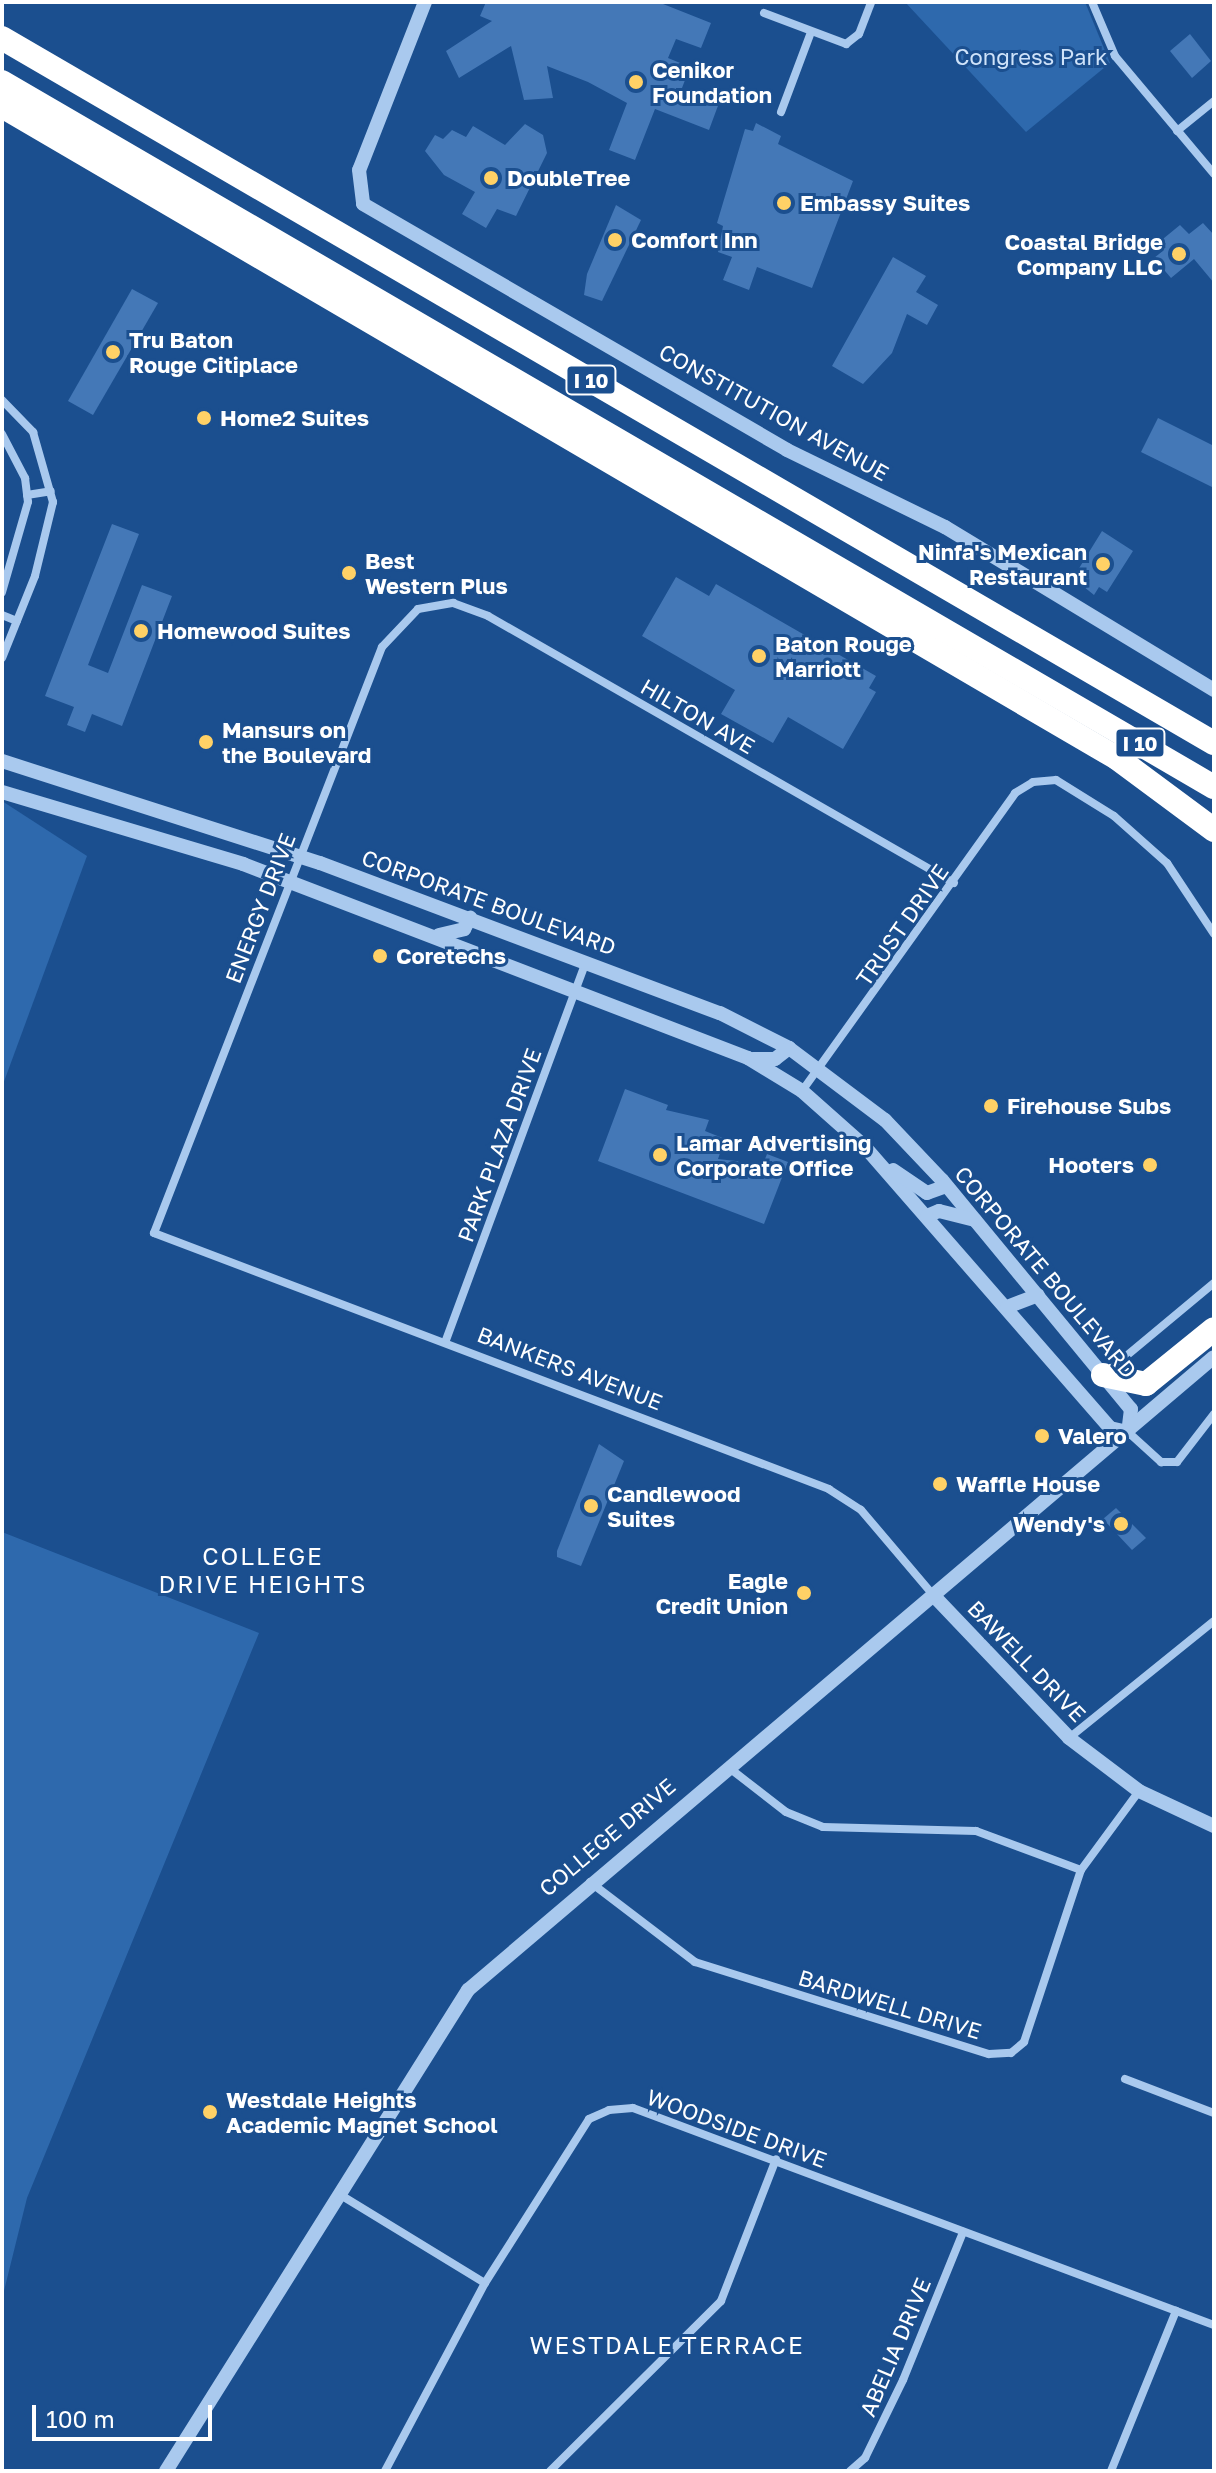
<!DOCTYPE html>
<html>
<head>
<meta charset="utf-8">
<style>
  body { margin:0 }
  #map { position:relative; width:1216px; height:2473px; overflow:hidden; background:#1b4f8f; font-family:"Golos Text",sans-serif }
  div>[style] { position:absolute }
  .green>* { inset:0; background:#2e69ad }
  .building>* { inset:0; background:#4478b7 }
  .minor>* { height:8px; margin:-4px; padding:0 4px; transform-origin:4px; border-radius:4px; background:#a9c9ee }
  .tertiary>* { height:14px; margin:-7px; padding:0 7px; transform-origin:7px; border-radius:7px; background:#a9c9ee }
  .motorway>* { height:24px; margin:-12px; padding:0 12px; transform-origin:12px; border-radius:12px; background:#fff }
  .dots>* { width:22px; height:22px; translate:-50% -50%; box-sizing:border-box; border:4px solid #1b4f8f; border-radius:50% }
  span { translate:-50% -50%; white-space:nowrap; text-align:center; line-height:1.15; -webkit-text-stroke:6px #1b4f8f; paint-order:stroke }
  .shield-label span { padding:2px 6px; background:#1b4f8f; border:2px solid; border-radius:6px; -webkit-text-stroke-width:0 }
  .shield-label { font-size:20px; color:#fff; font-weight:700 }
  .park-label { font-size:22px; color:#cfe3fa }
  .poi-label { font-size:22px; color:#fff; font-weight:700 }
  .left { translate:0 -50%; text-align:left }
  .right { translate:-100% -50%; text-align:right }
  .street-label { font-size:22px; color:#fff }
  .neighbourhood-label { font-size:24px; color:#fff; letter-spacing:2px }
  .frame { position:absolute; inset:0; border:4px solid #fff; pointer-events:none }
  .scale { position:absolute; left:32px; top:2405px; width:180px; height:36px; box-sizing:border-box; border:4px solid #fff; border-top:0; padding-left:10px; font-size:24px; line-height:28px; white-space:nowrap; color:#fff; -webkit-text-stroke:6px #1b4f8f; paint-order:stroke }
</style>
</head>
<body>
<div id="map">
  <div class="green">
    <div style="clip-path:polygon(905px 2px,1085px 2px,1110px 63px,1026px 132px)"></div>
    <div style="clip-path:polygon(2px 801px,87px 856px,2px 1087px)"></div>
    <div style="clip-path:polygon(2px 1532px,259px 1633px,27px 2198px,2px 2299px)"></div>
  </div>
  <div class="building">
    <div style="clip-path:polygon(486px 2px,658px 2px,711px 23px,701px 48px,676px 39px,668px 58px,690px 67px,682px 88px,719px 103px,709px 130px,655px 109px,635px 160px,609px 150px,627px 103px,588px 82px,547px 66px,553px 98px,524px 100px,511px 46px,459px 78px,446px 51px,492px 21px,480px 16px)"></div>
    <div style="clip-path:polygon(1190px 34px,1211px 61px,1192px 78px,1170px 51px)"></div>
    <div style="clip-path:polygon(756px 123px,781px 136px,778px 144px,853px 181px,812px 288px,757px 267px,749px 290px,723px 280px,732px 257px,718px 252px,723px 226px,717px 223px,745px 129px,753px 131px)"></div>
    <div style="clip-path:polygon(525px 124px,543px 135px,547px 153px,516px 216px,497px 209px,486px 228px,462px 214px,475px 192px,444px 175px,425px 151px,435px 135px,443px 139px,452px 130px,466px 137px,473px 126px,505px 145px)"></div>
    <div style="clip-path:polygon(616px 205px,641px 220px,602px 301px,584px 295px,587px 274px)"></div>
    <div style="clip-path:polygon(1203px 223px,1214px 235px,1214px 283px,1194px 259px,1171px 278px,1154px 258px,1164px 250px,1158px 243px,1180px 225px,1189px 234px)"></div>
    <div style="clip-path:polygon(893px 257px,926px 276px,916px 292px,938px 305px,927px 325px,907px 314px,892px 353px,863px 384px,832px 366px)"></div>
    <div style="clip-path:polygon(132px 289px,158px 303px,93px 415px,68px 401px)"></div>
    <div style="clip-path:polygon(1158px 418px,1214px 446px,1214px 488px,1141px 452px)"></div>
    <div style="clip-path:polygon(112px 524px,139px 534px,88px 665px,108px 673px,142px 585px,172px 596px,122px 726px,92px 714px,85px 732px,67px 725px,74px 707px,45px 696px)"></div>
    <div style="clip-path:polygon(1102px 531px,1133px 551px,1107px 592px,1099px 587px,1094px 595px,1073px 578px)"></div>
    <div style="clip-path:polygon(676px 577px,709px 596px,716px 584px,876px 676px,869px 688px,876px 692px,843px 749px,788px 717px,773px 743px,721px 714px,735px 690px,642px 636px)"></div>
    <div style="clip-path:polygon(625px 1089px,668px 1105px,666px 1110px,709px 1120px,705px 1131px,725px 1139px,718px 1159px,763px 1164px,767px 1154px,788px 1162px,764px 1224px,598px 1161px)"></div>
    <div style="clip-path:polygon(599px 1444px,624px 1461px,581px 1566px,557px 1557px,557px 1551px)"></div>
    <div style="clip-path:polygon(1116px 1508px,1146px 1538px,1132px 1550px,1103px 1519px)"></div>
  </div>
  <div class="minor">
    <div style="left:1092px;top:2px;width:59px;rotate:66.9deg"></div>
    <div style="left:1115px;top:56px;width:154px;rotate:50deg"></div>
    <div style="left:764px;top:13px;width:88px;rotate:20.7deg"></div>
    <div style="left:846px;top:44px;width:16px;rotate:-38deg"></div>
    <div style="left:859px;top:34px;width:34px;rotate:-69deg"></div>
    <div style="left:781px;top:112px;width:85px;rotate:-69.4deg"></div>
    <div style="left:1177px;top:131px;width:48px;rotate:-39deg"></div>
    <div style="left:2px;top:400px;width:45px;rotate:45.9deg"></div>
    <div style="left:33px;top:432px;width:73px;rotate:74.1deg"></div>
    <div style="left:53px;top:502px;width:76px;rotate:103.7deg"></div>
    <div style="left:35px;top:576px;width:88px;rotate:111.9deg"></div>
    <div style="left:2px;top:434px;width:50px;rotate:62.4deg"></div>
    <div style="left:25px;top:478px;width:24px;rotate:83deg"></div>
    <div style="left:28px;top:502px;width:94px;rotate:106.1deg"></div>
    <div style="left:27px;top:495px;width:24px;rotate:-9deg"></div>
    <div style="left:2px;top:615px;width:16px;rotate:22deg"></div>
    <div style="left:802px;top:1091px;width:366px;rotate:-54.4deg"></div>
    <div style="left:1015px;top:793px;width:21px;rotate:-31deg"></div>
    <div style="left:1033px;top:782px;width:23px;rotate:-5deg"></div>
    <div style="left:1056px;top:780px;width:68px;rotate:31.8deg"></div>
    <div style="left:1114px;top:816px;width:71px;rotate:41.6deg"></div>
    <div style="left:1167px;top:863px;width:85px;rotate:56.5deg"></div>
    <div style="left:446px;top:1340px;width:403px;rotate:-69.7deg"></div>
    <div style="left:1107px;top:1372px;width:139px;rotate:-39.8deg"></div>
    <div style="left:1128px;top:1432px;width:45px;rotate:42.3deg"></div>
    <div style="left:1161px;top:1462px;width:16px"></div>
    <div style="left:1177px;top:1462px;width:61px;rotate:-52.4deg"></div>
    <div style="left:934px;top:1596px;width:113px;rotate:-130.3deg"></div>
    <div style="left:861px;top:1510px;width:38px;rotate:-147deg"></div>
    <div style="left:829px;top:1489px;width:722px;rotate:-159.23deg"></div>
    <div style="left:154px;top:1233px;width:629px;rotate:-68.74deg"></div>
    <div style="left:382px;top:647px;width:52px;rotate:-46.5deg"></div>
    <div style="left:418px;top:609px;width:36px;rotate:-10deg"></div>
    <div style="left:453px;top:603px;width:37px;rotate:20deg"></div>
    <div style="left:488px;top:616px;width:537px;rotate:29.81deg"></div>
    <div style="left:1069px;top:1738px;width:186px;rotate:-38.9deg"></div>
    <div style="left:728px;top:1767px;width:73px;rotate:37.8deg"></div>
    <div style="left:786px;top:1812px;width:40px;rotate:22deg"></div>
    <div style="left:823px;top:1827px;width:153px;rotate:1.5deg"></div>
    <div style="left:976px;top:1831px;width:112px;rotate:20.4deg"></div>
    <div style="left:590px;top:1882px;width:132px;rotate:37.3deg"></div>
    <div style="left:695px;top:1962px;width:308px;rotate:17.4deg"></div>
    <div style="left:989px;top:2054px;width:22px;rotate:-3deg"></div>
    <div style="left:1011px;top:2053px;width:17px;rotate:-40deg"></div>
    <div style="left:1024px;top:2042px;width:181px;rotate:-71.7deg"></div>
    <div style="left:1081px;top:1870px;width:98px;rotate:-53.7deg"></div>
    <div style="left:1125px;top:2079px;width:95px;rotate:20.9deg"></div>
    <div style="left:339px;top:2194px;width:171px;rotate:31.4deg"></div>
    <div style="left:385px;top:2471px;width:213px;rotate:-62deg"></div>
    <div style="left:485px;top:2283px;width:194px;rotate:-57.6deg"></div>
    <div style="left:589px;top:2119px;width:22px;rotate:-24deg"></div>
    <div style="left:609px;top:2110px;width:24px;rotate:-5deg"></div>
    <div style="left:633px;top:2108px;width:620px;rotate:20.48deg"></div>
    <div style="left:550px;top:2471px;width:241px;rotate:-44.8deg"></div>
    <div style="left:721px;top:2301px;width:152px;rotate:-68.8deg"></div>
    <div style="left:850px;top:2471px;width:20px;rotate:-41deg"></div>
    <div style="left:865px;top:2458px;width:87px;rotate:-64deg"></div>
    <div style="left:903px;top:2380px;width:160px;rotate:-67.9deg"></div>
    <div style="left:1111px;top:2471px;width:173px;rotate:-67.9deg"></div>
  </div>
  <div class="tertiary">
    <div style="left:425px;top:2px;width:180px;rotate:111.4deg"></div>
    <div style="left:359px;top:170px;width:34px;rotate:83deg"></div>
    <div style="left:363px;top:204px;width:490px;rotate:30.1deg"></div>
    <div style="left:787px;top:450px;width:176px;rotate:26deg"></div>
    <div style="left:945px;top:527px;width:315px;rotate:31.2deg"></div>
    <div style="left:2px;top:761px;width:334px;rotate:17.8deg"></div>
    <div style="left:320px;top:863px;width:427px;rotate:20.6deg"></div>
    <div style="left:720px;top:1013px;width:77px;rotate:26.9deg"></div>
    <div style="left:789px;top:1048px;width:120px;rotate:36.9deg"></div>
    <div style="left:885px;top:1120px;width:83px;rotate:46.5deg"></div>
    <div style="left:942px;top:1180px;width:297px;rotate:50.5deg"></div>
    <div style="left:1131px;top:1409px;width:23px;rotate:97deg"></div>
    <div style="left:2px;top:792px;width:252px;rotate:16.6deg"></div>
    <div style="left:243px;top:864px;width:541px;rotate:21.01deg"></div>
    <div style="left:748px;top:1058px;width:63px;rotate:31.4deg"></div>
    <div style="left:802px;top:1091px;width:84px;rotate:41.6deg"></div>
    <div style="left:865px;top:1147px;width:373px;rotate:48.9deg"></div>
    <div style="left:1110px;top:1428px;width:18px;rotate:13deg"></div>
    <div style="left:439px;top:935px;width:26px;rotate:-13deg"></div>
    <div style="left:464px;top:929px;width:13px;rotate:-61deg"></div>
    <div style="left:753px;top:1059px;width:22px"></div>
    <div style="left:775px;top:1059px;width:18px;rotate:-38deg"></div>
    <div style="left:893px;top:1170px;width:41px;rotate:34.1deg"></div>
    <div style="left:927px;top:1193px;width:20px;rotate:-20deg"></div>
    <div style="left:927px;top:1216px;width:13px;rotate:-23deg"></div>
    <div style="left:939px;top:1211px;width:37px;rotate:14deg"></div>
    <div style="left:1007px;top:1307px;width:33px;rotate:-21deg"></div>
    <div style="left:934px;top:1596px;width:196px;rotate:46.4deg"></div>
    <div style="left:1069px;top:1738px;width:88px;rotate:37.1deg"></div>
    <div style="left:1139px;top:1791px;width:83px;rotate:25deg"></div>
    <div style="left:166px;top:2471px;width:568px;rotate:-57.88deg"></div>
    <div style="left:468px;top:1990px;width:978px;rotate:-40.32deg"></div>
  </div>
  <div class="motorway">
    <div style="left:2px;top:38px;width:1402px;rotate:30.19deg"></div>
    <div style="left:2px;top:82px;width:1402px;rotate:30.19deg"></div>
    <div style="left:2px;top:106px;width:1292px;rotate:30.32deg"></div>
    <div style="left:1117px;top:758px;width:121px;rotate:36.6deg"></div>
    <div style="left:1103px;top:1375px;width:44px;rotate:11.8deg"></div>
    <div style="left:1146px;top:1384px;width:87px;rotate:-39deg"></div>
  </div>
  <div class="dots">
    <div style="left:636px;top:82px;background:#ffd166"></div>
    <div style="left:491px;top:178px;background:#ffd166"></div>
    <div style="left:784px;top:203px;background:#ffd166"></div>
    <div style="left:615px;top:240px;background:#ffd166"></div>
    <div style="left:1179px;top:254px;background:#ffd166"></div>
    <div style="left:113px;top:352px;background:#ffd166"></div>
    <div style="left:204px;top:418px;background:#ffd166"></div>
    <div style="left:1103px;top:564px;background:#ffd166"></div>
    <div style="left:349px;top:573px;background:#ffd166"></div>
    <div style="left:141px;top:631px;background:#ffd166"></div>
    <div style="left:759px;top:656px;background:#ffd166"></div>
    <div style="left:206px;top:742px;background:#ffd166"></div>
    <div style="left:380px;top:956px;background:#ffd166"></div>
    <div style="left:991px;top:1106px;background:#ffd166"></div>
    <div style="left:660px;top:1155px;background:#ffd166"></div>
    <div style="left:1150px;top:1165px;background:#ffd166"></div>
    <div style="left:1042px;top:1436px;background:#ffd166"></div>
    <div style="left:940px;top:1484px;background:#ffd166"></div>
    <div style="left:591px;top:1506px;background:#ffd166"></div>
    <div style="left:1121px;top:1524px;background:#ffd166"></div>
    <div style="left:804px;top:1593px;background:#ffd166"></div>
    <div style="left:210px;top:2112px;background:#ffd166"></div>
  </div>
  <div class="shield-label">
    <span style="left:591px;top:380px">I 10</span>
    <span style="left:1140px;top:743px">I 10</span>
  </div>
  <div class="park-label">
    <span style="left:1031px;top:57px">Congress Park</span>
  </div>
  <div class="poi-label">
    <span class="left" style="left:652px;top:82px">Cenikor<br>Foundation</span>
    <span class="left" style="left:507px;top:178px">DoubleTree</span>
    <span class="left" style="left:800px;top:203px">Embassy Suites</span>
    <span class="left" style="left:631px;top:240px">Comfort Inn</span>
    <span class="right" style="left:1163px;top:254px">Coastal Bridge<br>Company LLC</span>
    <span class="left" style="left:129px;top:352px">Tru Baton<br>Rouge Citiplace</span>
    <span class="left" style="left:220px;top:418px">Home2 Suites</span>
    <span class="right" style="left:1087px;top:564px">Ninfa's Mexican<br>Restaurant</span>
    <span class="left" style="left:365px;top:573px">Best<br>Western Plus</span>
    <span class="left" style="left:157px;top:631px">Homewood Suites</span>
    <span class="left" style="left:775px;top:656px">Baton Rouge<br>Marriott</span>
    <span class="left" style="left:222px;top:742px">Mansurs on<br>the Boulevard</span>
    <span class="left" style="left:396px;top:956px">Coretechs</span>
    <span class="left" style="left:1007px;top:1106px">Firehouse Subs</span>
    <span class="left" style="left:676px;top:1155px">Lamar Advertising<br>Corporate Office</span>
    <span class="right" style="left:1134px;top:1165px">Hooters</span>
    <span class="left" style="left:1058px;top:1436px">Valero</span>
    <span class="left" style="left:956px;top:1484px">Waffle House</span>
    <span class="left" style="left:607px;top:1506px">Candlewood<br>Suites</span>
    <span class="right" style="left:1105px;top:1524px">Wendy's</span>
    <span class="right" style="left:788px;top:1593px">Eagle<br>Credit Union</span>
    <span class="left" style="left:226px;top:2112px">Westdale Heights<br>Academic Magnet School</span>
  </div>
  <div class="street-label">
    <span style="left:774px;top:412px;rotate:29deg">CONSTITUTION AVENUE</span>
    <span style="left:698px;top:716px;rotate:30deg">HILTON AVE</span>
    <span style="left:489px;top:902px;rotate:20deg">CORPORATE BOULEVARD</span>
    <span style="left:260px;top:908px;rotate:-69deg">ENERGY DRIVE</span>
    <span style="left:902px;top:925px;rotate:-55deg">TRUST DRIVE</span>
    <span style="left:499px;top:1145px;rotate:-70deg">PARK PLAZA DRIVE</span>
    <span style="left:1046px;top:1272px;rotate:50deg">CORPORATE BOULEVARD</span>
    <span style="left:570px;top:1368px;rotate:21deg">BANKERS AVENUE</span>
    <span style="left:1027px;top:1661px;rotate:46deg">BAWELL DRIVE</span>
    <span style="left:607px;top:1837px;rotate:-40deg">COLLEGE DRIVE</span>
    <span style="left:890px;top:2004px;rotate:17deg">BARDWELL DRIVE</span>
    <span style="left:737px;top:2128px;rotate:20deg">WOODSIDE DRIVE</span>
    <span style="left:895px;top:2347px;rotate:-67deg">ABELIA DRIVE</span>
  </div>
  <div class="neighbourhood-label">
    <span style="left:263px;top:1570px">COLLEGE<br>DRIVE HEIGHTS</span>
    <span style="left:667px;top:2345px">WESTDALE TERRACE</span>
  </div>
  <div class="frame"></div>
  <div class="scale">100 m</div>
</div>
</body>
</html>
